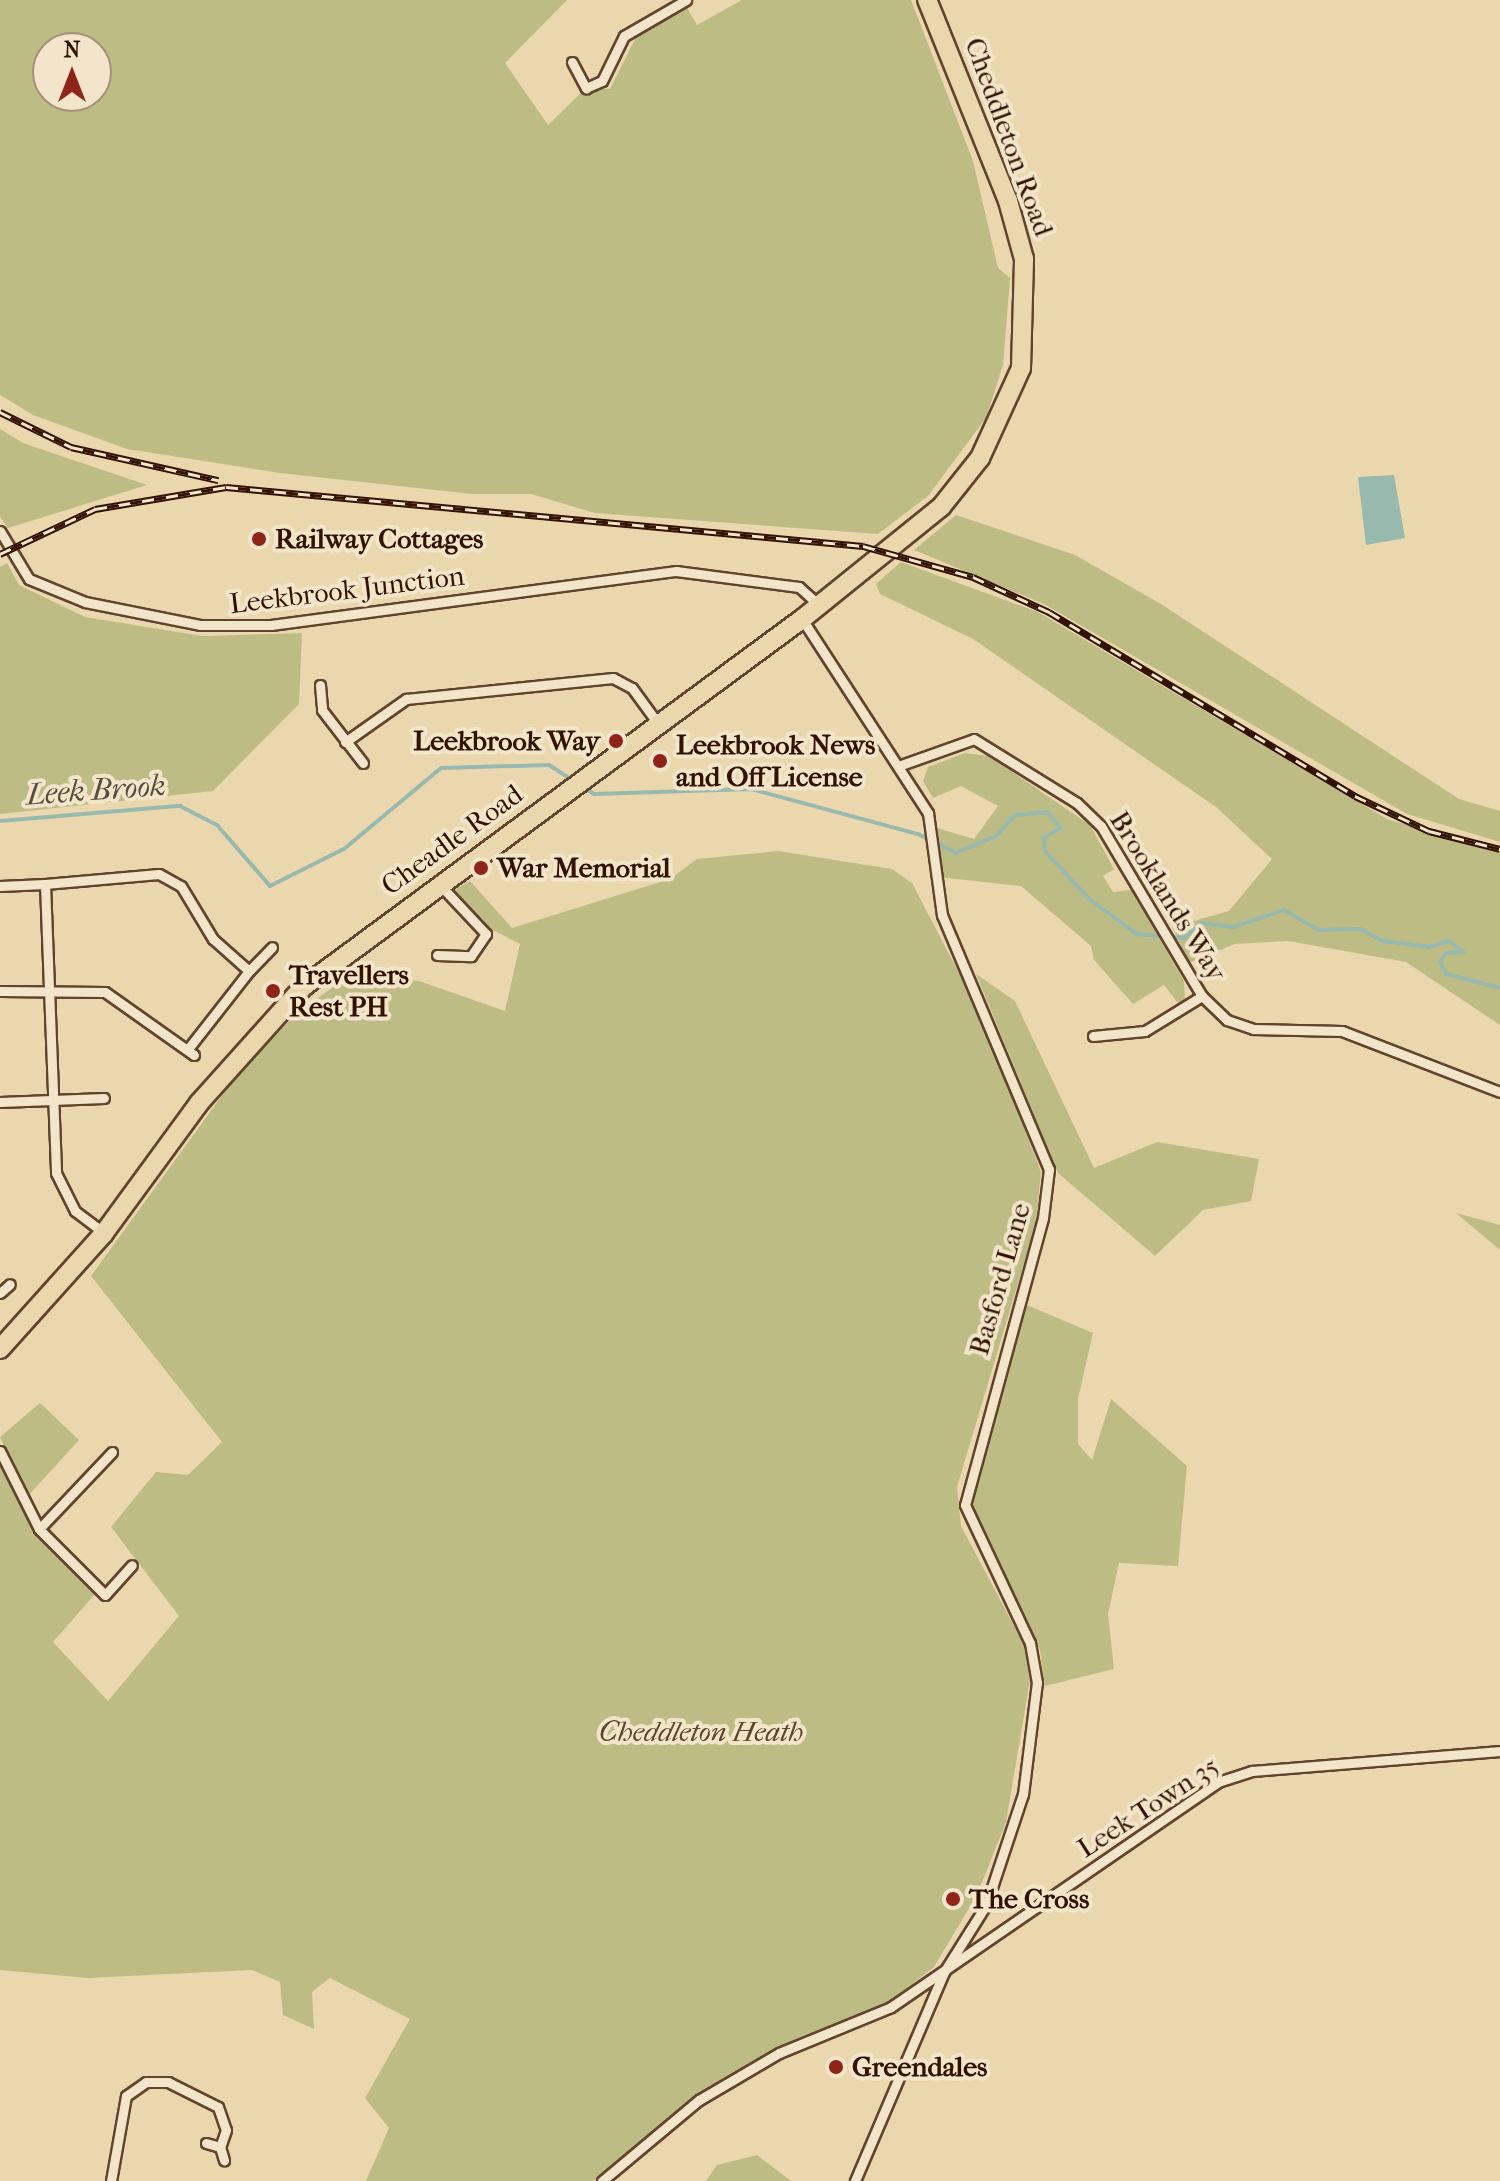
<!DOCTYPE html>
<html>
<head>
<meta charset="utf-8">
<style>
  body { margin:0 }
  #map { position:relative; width:1500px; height:2181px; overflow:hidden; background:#ebd7ad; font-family:"IM FELL French Canon",serif }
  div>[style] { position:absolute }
  .green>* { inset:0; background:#bebc85 }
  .water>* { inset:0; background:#98b9ae }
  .stream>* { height:4px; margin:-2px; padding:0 2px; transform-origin:2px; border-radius:2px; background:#98b9ae }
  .roads { filter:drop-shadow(2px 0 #60442d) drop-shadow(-2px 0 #60442d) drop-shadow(0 2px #60442d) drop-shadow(0 -2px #60442d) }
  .street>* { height:9px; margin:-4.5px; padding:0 4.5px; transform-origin:4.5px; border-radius:4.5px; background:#f2e5ca }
  .highway>* { height:18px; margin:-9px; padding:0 9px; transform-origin:9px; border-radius:9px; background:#ebd7ad }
  .rail>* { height:7px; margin-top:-3.5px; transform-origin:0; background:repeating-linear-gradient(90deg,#f2e5ca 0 12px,#321302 0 24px); box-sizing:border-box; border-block:2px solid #321302 }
  .dots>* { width:22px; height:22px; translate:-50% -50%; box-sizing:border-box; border:4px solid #f2e5ca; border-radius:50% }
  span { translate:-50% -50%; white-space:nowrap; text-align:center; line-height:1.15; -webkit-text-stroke:8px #f2e5ca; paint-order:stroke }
  .street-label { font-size:28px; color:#321302 }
  .poi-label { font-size:28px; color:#321302; font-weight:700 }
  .left { translate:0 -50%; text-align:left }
  .right { translate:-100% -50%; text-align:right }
  .park-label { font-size:28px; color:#5c4629; font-style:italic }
  .water-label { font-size:30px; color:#564d3e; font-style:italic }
  .north { position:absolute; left:32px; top:32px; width:80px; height:80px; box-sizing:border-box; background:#f2e5ca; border:2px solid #a5917a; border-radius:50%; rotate:0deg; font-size:22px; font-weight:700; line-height:32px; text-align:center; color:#321302 }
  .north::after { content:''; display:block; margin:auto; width:28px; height:36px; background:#8f2418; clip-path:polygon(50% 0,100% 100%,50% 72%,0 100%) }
</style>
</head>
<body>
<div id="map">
  <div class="green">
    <div style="clip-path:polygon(evenodd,0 0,567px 0,505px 63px,548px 125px,586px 88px,610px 89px,638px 33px,686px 6px,697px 25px,742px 0,911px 0,973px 161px,998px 268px,1010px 278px,1003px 365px,986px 418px,928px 496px,878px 534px,595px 513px,531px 494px,472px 494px,280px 473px,127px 449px,33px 415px,0 395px,0 0,48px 48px,96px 48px,96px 96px,48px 96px,48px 48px)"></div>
    <div style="clip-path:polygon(0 429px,23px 443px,147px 485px,8px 528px,0 517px)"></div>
    <div style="clip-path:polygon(956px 515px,1075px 555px,1161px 604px,1459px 799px,1500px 811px,1500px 842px,1407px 814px,1044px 604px,914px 550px)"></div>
    <div style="clip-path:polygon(901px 562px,1038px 612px,1387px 819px,1500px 852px,1500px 1025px,1406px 962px,1288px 941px,1235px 944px,1189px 963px,1172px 927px,1229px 911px,1272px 859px,1216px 807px,973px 639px,880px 594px,876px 584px)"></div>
    <div style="clip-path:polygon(7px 563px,19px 585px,85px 617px,202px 636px,302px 633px,299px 704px,213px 791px,0 814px,0 567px)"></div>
    <div style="clip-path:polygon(965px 753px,989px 756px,1090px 825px,1114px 869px,1103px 876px,1113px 892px,1131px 890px,1184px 981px,1185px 1001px,1177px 1002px,1164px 985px,1133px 1004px,1094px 960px,1091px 946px,1021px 886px,938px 877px,937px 828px,974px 839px,998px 806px,961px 786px,933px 798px,923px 781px,928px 767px)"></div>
    <div style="clip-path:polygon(778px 851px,892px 869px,912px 883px,984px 1021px,1041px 1172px,1036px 1223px,957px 1487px,961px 1526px,1024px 1645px,1030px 1680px,1006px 1822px,977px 1895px,934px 1967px,889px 2002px,781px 2047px,692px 2097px,593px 2181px,366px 2181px,389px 2128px,365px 2098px,410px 2019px,330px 1978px,312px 1992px,314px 2029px,283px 2015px,280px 1982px,252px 1970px,87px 1978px,0 1970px,0 1465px,32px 1530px,96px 1593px,53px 1642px,108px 1701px,179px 1616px,111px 1527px,156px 1472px,188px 1475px,222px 1442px,91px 1276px,234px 1079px,297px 1013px,348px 976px,419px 981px,505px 1011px,520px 944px,481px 924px,454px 890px,470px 881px,512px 928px,670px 879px,697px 859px)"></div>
    <div style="clip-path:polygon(976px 974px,1015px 1001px,1094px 1168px,1157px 1142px,1259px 1159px,1251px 1201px,1203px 1210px,1155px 1256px,1058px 1173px)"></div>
    <div style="clip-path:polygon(1456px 1213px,1500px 1225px,1500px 1250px)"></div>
    <div style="clip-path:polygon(1027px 1305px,1093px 1333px,1078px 1399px,1078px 1444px,1092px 1460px,1111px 1399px,1187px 1466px,1178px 1566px,1119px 1563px,1108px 1614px,1114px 1669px,1045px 1686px,1040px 1650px,975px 1524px,971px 1502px)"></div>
    <div style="clip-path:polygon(40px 1403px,79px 1440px,27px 1497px,0 1437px)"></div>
    <div style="clip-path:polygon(757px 2155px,791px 2181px,706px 2181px,717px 2165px)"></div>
  </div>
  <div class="water">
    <div style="clip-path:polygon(1394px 475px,1405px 538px,1366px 545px,1358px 477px)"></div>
  </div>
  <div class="stream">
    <div style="left:585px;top:788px;width:11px;rotate:34deg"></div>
    <div style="left:594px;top:794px;width:157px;rotate:-1.8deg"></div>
    <div style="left:751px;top:789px;width:173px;rotate:15.1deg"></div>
    <div style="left:918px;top:834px;width:42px;rotate:26.6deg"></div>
    <div style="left:956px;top:853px;width:43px;rotate:-23deg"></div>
    <div style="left:996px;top:836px;width:28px;rotate:-48deg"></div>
    <div style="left:1015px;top:815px;width:32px;rotate:-5deg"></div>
    <div style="left:1047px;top:812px;width:21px;rotate:49deg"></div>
    <div style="left:1061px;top:828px;width:20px;rotate:150deg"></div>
    <div style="left:1044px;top:838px;width:13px;rotate:86deg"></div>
    <div style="left:1045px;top:851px;width:65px;rotate:47.5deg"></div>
    <div style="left:1089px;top:899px;width:59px;rotate:36.1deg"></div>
    <div style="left:1137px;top:934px;width:47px;rotate:4.9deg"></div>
    <div style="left:1184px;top:938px;width:23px;rotate:-41deg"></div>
    <div style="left:1201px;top:923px;width:32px;rotate:7deg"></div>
    <div style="left:1233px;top:927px;width:54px;rotate:-18.4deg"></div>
    <div style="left:1284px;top:910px;width:39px;rotate:30deg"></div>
    <div style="left:1318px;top:930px;width:42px;rotate:-1.4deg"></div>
    <div style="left:1360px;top:929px;width:26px;rotate:28deg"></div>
    <div style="left:1383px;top:941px;width:47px;rotate:7.3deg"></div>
    <div style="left:1430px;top:947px;width:20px;rotate:-18deg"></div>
    <div style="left:1449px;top:941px;width:18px;rotate:38deg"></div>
    <div style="left:1463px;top:952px;width:17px;rotate:177deg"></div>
    <div style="left:1446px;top:953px;width:11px;rotate:124deg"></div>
    <div style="left:1440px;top:962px;width:13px;rotate:63deg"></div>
    <div style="left:1446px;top:974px;width:56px;rotate:14.5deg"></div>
    <div style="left:0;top:821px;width:181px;rotate:-4.8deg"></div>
    <div style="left:180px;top:806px;width:42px;rotate:27.2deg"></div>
    <div style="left:217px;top:825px;width:81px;rotate:49deg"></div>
    <div style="left:270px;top:886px;width:83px;rotate:-26.6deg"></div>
    <div style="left:344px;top:849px;width:126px;rotate:-39.9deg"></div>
    <div style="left:441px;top:768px;width:108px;rotate:-1.6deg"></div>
    <div style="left:549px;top:765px;width:30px;rotate:33deg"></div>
  </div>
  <div class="roads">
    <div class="street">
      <div style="left:572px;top:62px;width:30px;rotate:62deg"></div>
      <div style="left:586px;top:88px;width:17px;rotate:-24deg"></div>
      <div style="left:602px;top:81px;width:50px;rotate:-63.9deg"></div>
      <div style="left:624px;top:36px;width:72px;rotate:-30.1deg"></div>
      <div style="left:0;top:531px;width:56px;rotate:58.9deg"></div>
      <div style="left:29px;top:579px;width:61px;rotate:22.3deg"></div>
      <div style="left:85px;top:602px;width:117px;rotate:11.3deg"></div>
      <div style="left:200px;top:625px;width:71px"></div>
      <div style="left:271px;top:625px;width:409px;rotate:-7.6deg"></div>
      <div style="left:676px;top:571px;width:124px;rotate:7.4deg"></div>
      <div style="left:799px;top:587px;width:27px;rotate:42deg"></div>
      <div style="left:802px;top:619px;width:231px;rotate:57deg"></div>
      <div style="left:928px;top:813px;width:103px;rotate:82.2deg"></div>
      <div style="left:942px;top:915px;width:276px;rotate:67.2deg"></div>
      <div style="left:1049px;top:1169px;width:49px;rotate:97deg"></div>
      <div style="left:1043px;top:1218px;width:297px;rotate:105.2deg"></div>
      <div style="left:965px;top:1505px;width:153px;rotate:64.8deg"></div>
      <div style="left:1030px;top:1643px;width:40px;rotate:80deg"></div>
      <div style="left:1037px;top:1682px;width:113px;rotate:97.1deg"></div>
      <div style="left:1023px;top:1794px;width:117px;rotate:108.4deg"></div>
      <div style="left:986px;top:1905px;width:79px;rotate:122.1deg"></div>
      <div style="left:944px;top:1972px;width:227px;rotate:113.1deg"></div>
      <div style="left:320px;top:685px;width:25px;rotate:85deg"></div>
      <div style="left:322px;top:710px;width:67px;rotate:52.3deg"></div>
      <div style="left:345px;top:742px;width:75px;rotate:-35.2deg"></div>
      <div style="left:406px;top:699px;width:208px;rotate:-5.8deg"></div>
      <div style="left:613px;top:678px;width:21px;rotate:28deg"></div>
      <div style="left:632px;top:688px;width:46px;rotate:53.9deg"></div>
      <div style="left:901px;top:765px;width:77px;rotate:-19.6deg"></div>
      <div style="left:974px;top:739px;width:121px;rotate:31.9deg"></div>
      <div style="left:1077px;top:803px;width:33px;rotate:44deg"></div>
      <div style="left:1101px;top:826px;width:198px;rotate:59.3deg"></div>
      <div style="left:1202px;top:996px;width:35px;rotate:44deg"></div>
      <div style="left:1227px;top:1020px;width:28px;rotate:19deg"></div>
      <div style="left:1253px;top:1029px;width:89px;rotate:1.3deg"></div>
      <div style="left:1342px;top:1031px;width:169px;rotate:21.1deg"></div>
      <div style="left:45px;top:884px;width:114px;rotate:-5deg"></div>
      <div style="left:159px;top:874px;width:25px;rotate:29deg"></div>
      <div style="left:181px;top:886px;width:62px;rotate:58.9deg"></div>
      <div style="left:213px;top:939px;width:48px;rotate:41.6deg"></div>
      <div style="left:249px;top:971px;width:100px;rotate:128.1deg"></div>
      <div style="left:0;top:886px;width:45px;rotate:-2.5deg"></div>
      <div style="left:45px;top:884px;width:289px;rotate:87.8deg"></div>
      <div style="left:56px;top:1173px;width:42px;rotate:63.4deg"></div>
      <div style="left:75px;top:1211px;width:36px;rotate:37deg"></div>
      <div style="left:437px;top:955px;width:34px;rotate:2deg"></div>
      <div style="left:471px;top:956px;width:27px;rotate:-56deg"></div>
      <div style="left:486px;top:934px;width:69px;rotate:-133.2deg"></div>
      <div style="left:249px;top:971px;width:33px;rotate:-46deg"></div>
      <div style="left:0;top:991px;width:105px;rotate:0.5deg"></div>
      <div style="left:105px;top:992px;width:109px;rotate:35.3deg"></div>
      <div style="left:1093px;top:1036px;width:52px;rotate:-5.5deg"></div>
      <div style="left:1145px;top:1031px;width:67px;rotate:-31.6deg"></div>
      <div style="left:0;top:1102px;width:104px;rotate:-2.2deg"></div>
      <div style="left:0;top:1293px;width:13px;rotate:-42deg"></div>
      <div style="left:0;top:1451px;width:87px;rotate:63.4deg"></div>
      <div style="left:39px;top:1529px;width:93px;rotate:45deg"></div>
      <div style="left:105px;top:1595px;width:40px;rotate:-48deg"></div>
      <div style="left:39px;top:1529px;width:106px;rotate:-46.5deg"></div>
      <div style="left:206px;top:2143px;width:15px;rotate:16deg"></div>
      <div style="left:220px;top:2147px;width:14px;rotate:73deg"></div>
      <div style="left:111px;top:2181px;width:86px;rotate:-80deg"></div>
      <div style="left:126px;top:2096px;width:24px;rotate:-35deg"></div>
      <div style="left:146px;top:2082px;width:22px"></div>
      <div style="left:168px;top:2082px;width:56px;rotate:26.6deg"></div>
      <div style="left:218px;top:2107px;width:24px;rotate:71deg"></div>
      <div style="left:226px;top:2130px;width:18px;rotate:109deg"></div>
      <div style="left:602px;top:2181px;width:126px;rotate:-39.9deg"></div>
      <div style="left:699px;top:2100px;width:93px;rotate:-30.4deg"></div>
      <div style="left:779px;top:2053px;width:121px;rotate:-22.3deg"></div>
      <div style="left:891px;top:2007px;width:397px;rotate:-34.5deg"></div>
      <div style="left:1218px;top:1782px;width:36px;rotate:-18deg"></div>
      <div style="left:1252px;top:1771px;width:249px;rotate:-4.6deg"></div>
    </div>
    <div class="highway">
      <div style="left:0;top:1349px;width:156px;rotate:-48.1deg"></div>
      <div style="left:104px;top:1233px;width:161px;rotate:-53.8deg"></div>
      <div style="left:199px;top:1103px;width:156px;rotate:-48.1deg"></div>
      <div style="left:303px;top:987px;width:620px;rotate:-36.41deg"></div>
      <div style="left:802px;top:619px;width:179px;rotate:-38.9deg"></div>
      <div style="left:941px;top:507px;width:63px;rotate:-51.5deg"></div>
      <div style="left:980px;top:458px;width:99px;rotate:-65.5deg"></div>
      <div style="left:1021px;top:368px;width:109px;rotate:-88.4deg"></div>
      <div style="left:1024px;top:259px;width:60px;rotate:-105.4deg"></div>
      <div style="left:1008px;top:201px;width:217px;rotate:-111.9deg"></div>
    </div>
  </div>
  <div class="rail">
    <div style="left:0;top:412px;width:79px;rotate:26.2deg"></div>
    <div style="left:71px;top:447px;width:151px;rotate:12.7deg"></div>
    <div style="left:0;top:554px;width:105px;rotate:-25.3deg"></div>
    <div style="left:95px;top:509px;width:133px;rotate:-9.5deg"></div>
    <div style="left:226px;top:487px;width:640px;rotate:5.29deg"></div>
    <div style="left:863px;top:546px;width:114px;rotate:15.7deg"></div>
    <div style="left:973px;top:577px;width:84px;rotate:24.7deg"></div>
    <div style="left:1049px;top:612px;width:357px;rotate:31deg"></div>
    <div style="left:1355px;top:796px;width:82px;rotate:25.3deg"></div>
    <div style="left:1429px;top:831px;width:73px;rotate:14.2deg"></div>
  </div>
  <div class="dots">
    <div style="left:259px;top:539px;background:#8f2418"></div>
    <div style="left:616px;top:741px;background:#8f2418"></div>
    <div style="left:660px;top:761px;background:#8f2418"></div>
    <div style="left:481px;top:868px;background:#8f2418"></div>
    <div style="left:273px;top:991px;background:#8f2418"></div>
    <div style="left:953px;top:1899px;background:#8f2418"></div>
    <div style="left:836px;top:2067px;background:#8f2418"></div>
  </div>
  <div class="street-label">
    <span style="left:1009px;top:137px;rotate:70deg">Cheddleton Road</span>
    <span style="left:347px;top:590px;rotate:-7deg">Leekbrook Junction</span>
    <span style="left:452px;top:840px;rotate:-36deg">Cheadle Road</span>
    <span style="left:1168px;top:896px;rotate:58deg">Brooklands Way</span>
    <span style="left:1000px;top:1279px;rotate:-74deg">Basford Lane</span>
    <span style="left:1148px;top:1807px;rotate:-33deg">Leek Town 35</span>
  </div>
  <div class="poi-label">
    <span class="left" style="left:275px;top:539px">Railway Cottages</span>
    <span class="right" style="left:600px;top:741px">Leekbrook Way</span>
    <span class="left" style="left:676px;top:761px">Leekbrook News<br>and Off License</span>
    <span class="left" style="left:497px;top:868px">War Memorial</span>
    <span class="left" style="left:289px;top:991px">Travellers<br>Rest PH</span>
    <span class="left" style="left:969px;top:1899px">The Cross</span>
    <span class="left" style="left:852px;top:2067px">Greendales</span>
  </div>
  <div class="park-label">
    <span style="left:701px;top:1732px">Cheddleton Heath</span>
  </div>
  <div class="water-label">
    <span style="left:96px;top:791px;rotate:-4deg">Leek Brook</span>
  </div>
  <div class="north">N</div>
</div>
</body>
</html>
